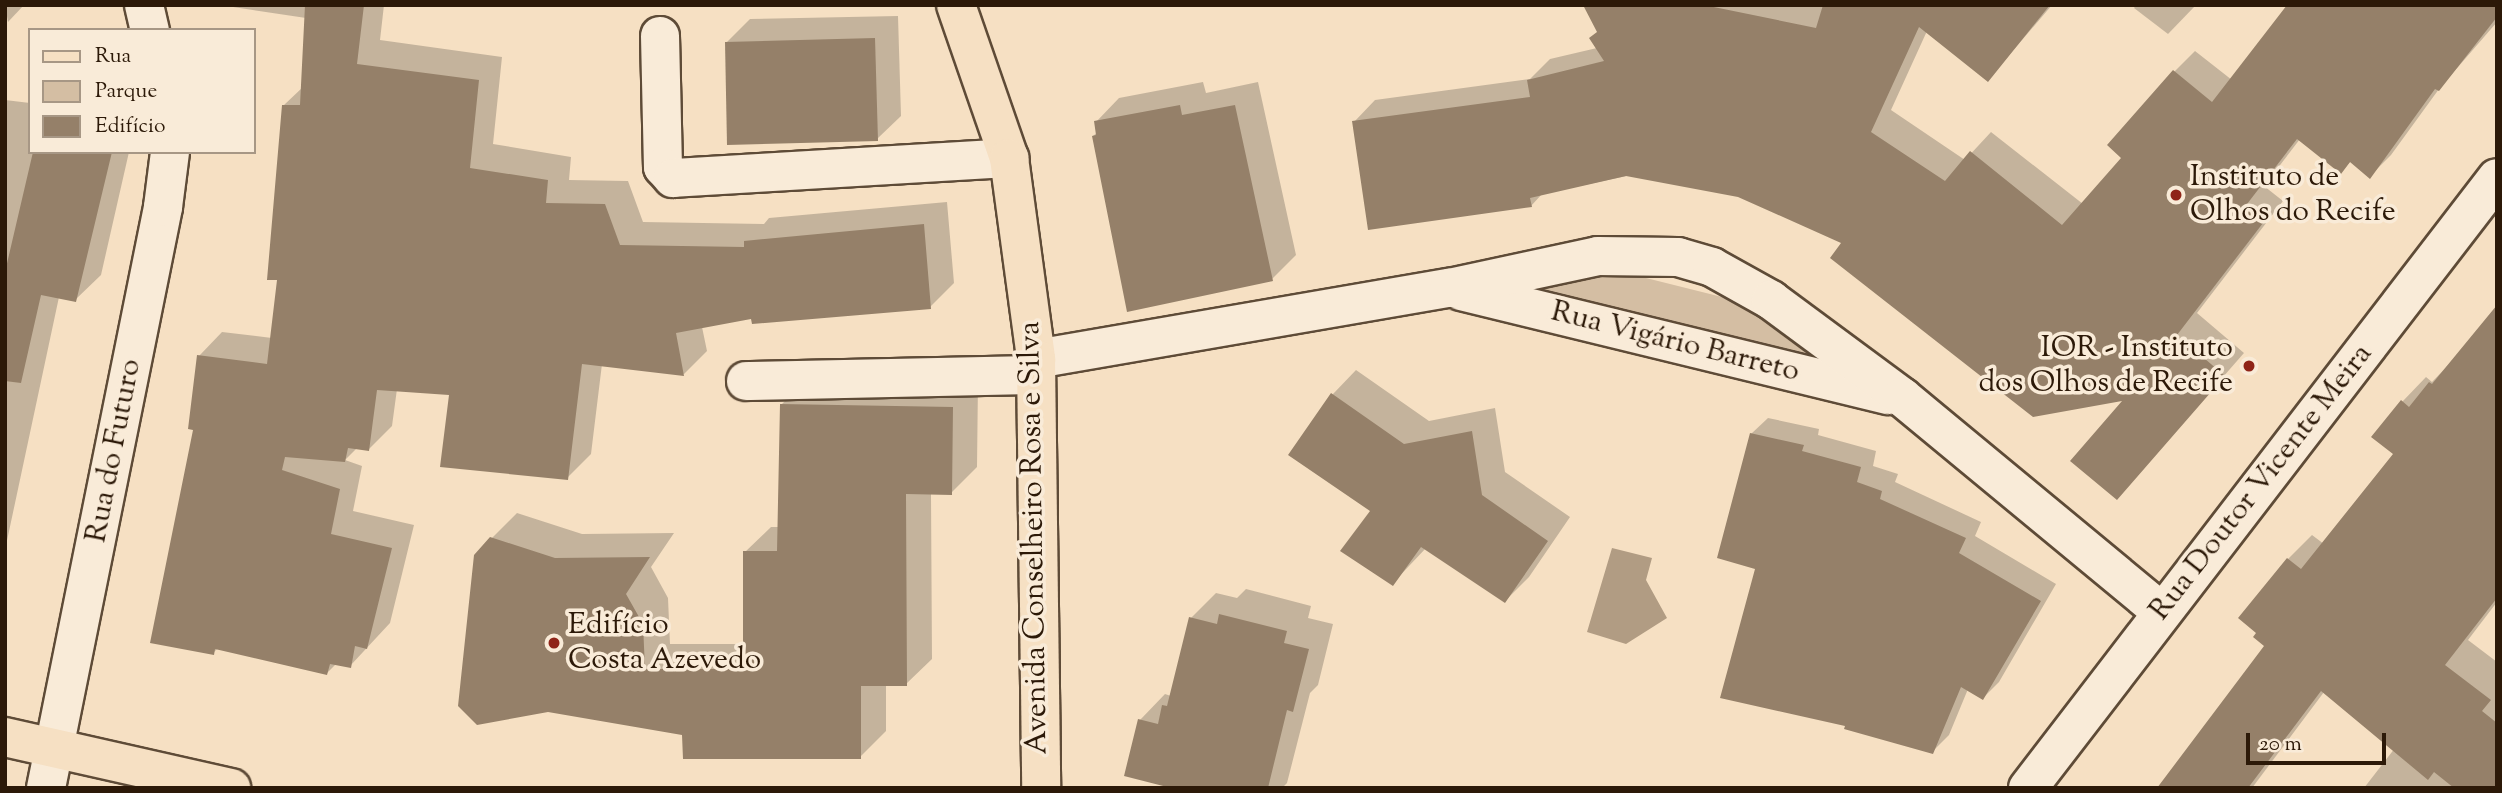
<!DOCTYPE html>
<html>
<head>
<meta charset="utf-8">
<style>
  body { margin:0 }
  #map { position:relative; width:2502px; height:793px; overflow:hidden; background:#f6e0c3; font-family:"Sorts Mill Goudy",serif }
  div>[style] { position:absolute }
  .green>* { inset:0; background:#d4bea3 }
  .water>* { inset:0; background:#b19c83 }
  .shadow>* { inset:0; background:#0003 }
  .building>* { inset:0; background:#958069 }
  .roads { filter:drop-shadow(2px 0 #5e4b37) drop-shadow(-2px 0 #5e4b37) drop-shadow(0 2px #5e4b37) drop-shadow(0 -2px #5e4b37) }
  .minor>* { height:38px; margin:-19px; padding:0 19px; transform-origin:19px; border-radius:19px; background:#f9ebd8 }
  .major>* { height:38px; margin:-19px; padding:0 19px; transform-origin:19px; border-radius:19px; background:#f6e0c3 }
  .dots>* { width:19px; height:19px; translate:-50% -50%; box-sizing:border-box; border:4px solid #f9ebd8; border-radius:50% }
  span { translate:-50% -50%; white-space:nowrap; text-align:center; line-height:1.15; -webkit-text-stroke:7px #f9ebd8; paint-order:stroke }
  .poi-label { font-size:30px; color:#2c1908 }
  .left { translate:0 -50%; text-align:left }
  .right { translate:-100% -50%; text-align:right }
  .street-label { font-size:30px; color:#2c1908 }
  .frame { position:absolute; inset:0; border:7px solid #2c1908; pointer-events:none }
  .legend { position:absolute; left:28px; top:28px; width:228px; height:126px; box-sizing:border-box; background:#f9ebd8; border:2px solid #a79785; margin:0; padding:9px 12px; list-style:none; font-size:21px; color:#2c1908 }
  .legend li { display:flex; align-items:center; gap:14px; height:35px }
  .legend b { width:35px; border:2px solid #a79785 }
  .scale { position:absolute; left:2246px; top:733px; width:140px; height:32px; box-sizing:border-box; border:4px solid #2c1908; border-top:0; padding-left:9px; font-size:21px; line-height:24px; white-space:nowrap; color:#2c1908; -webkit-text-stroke:5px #f9ebd8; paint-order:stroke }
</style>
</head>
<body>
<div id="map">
  <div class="green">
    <div style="clip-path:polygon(1602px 267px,1754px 305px,1881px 389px,1466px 297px)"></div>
  </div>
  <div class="water">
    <div style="clip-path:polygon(1612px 548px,1652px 558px,1646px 580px,1667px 618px,1626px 644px,1587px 632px)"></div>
  </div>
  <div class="shadow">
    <div style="clip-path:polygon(5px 5px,24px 5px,8px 22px)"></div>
    <div style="clip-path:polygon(220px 5px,384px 5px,380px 40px,502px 57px,493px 144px,571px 157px,569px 180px,628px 181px,643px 222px,764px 224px,769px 218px,947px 202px,954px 283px,930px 307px,753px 317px,702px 327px,707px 351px,684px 374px,602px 364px,591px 454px,567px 478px,451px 394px,397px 389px,392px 426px,369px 449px,357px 448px,345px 460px,362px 466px,353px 511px,414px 525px,390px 623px,350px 666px,337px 663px,327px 673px,218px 648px,213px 653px,195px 428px,199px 356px,222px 332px,272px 338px,279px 279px,284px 105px,303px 87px,306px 18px)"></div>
    <div style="clip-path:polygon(1585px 5px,2052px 5px,1988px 80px,1927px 31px,1891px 110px,1965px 160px,1991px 132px,2083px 204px,2124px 157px,2174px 72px,2195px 51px,2232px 80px,2497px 5px,2497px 22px,2439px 89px,2391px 155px,2370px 176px,2351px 161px,2341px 172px,2300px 139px,2264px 186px,2283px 201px,2197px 313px,2244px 353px,2117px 498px,2127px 398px,1844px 243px,1738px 195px,1636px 174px,1542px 194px,1531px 206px,1354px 122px,1375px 100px,1530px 79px,1550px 59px,1597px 48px,1598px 31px)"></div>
    <div style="clip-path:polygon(2136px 5px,2196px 5px,2168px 34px,2134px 8px)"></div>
    <div style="clip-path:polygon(898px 16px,901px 116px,877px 139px,726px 43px,750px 19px)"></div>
    <div style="clip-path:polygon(1203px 82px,1206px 93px,1258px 82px,1296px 255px,1272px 279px,1093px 136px,1098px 132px,1096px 122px,1119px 98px)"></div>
    <div style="clip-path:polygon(5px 100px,30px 103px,30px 152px,129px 152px,101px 275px,75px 300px,59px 297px,5px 550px)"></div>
    <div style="clip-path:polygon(2454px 359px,2497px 563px,2497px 602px,2468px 640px,2497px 662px,2497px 788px,2364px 788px,2395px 748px,2324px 692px,2252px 788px,2159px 788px,2267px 646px,2288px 559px,2312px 535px,2324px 544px,2395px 454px,2402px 402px,2426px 377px,2432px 382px)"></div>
    <div style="clip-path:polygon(1356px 370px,1429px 421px,1495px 408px,1505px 472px,1570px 517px,1529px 577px,1505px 601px,1426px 548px,1393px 583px,1373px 511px,1290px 454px,1333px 394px)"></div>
    <div style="clip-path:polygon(807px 379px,978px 382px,977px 467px,951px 493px,931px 493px,932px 659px,906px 684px,886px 684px,886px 731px,860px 757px,684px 733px,491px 539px,517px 513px,582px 534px,674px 533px,651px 567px,668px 598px,670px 644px,745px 644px,745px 552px,771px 527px,779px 527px,781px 405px)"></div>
    <div style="clip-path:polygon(1768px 418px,1819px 429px,1818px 435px,1876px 451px,1873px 466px,1898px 474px,1895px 482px,1981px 522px,1975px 536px,2056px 584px,1999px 682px,1983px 698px,1968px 689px,1949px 735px,1932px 752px,1757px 567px,1751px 434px)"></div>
    <div style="clip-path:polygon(1246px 589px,1311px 606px,1308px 618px,1333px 624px,1318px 685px,1310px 693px,1287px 783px,1282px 788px,1178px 788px,1140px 720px,1165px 694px,1171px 696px,1191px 618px,1216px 593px,1237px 598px)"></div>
  </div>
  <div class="building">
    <div style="clip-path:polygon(305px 5px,364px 5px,357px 64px,479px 80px,470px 168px,548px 180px,546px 203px,605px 204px,620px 245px,744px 247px,744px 241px,924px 224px,931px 309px,752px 324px,751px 319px,676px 333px,684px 376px,582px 364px,568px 480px,440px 467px,449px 395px,377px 390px,369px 451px,348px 448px,345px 462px,285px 457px,282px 470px,340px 489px,331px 534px,392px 548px,367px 649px,355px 646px,351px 668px,330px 664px,327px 675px,215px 649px,214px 655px,150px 643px,193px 430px,188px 429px,197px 355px,267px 364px,277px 280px,267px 280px,282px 105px,300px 105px)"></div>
    <div style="clip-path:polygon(1583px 5px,1704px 5px,1816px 28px,1823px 5px,2050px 5px,1988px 82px,1919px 27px,1871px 132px,1945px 181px,1970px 151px,2062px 225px,2121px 158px,2107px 145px,2173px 70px,2212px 102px,2287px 5px,2497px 5px,2497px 17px,2439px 91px,2435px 89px,2370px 179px,2350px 162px,2341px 174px,2297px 139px,2244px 208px,2263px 223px,2177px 335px,2225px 376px,2117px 500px,2070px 461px,2122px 401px,2033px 417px,1830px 258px,1841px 243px,1738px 197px,1626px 176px,1530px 198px,1532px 207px,1368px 230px,1352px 121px,1530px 97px,1527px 80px,1604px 61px,1589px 38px,1597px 32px)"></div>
    <div style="clip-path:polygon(875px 38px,878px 141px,727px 145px,725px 42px)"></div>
    <div style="clip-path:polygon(1180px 105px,1182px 115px,1235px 105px,1273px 281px,1127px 312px,1092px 136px,1096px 135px,1094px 121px)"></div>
    <div style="clip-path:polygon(33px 152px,112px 152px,76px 302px,41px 295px,21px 383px,5px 381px,5px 272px)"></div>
    <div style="clip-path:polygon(2497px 305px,2497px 598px,2445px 665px,2491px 700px,2482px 711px,2497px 723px,2497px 788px,2454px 788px,2434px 772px,2428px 780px,2321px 691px,2248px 788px,2157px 788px,2264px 646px,2253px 637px,2256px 633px,2238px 618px,2287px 558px,2301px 569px,2393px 454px,2371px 437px,2401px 400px,2409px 407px,2429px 382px,2432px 384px)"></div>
    <div style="clip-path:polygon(1331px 393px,1404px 444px,1472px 431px,1482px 495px,1548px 541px,1505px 603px,1421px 547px,1393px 586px,1340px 551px,1370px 511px,1288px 455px)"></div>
    <div style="clip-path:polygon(780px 404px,953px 407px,952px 495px,906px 494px,907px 686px,861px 686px,861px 759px,683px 759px,682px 735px,548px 712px,477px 725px,458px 706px,474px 555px,490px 537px,555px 558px,650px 557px,626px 594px,643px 624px,645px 669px,743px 669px,743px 551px,777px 551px)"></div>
    <div style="clip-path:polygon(1750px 433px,1804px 445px,1802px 451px,1861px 467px,1857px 482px,1882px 491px,1880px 499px,1966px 538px,1959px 553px,2041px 601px,1983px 700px,1961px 687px,1933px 754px,1844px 729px,1845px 726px,1720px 698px,1755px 569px,1717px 558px)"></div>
    <div style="clip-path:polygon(1219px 614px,1287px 631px,1284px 643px,1309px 649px,1293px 712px,1287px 710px,1268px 788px,1171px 788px,1124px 776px,1138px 719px,1158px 724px,1162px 705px,1167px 706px,1189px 617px,1217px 624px)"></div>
  </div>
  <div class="roads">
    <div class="minor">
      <div style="left:144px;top:5px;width:26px;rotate:77deg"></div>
      <div style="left:660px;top:36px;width:131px;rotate:88.7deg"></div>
      <div style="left:663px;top:167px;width:15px;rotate:48deg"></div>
      <div style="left:673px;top:178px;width:337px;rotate:-3.4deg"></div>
      <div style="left:1461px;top:291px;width:440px;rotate:13.7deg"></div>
      <div style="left:1036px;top:359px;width:419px;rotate:-9.8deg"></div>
      <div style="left:1449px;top:288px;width:152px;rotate:-12.1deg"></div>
      <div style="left:1598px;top:256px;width:80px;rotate:0.7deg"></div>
      <div style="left:1678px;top:257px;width:35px;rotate:16deg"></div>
      <div style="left:1712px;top:267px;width:68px;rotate:29.2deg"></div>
      <div style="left:1771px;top:300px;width:163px;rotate:36.5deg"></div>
      <div style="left:1902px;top:397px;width:337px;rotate:39.6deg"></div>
      <div style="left:746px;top:381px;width:290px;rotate:-1.2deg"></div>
      <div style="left:46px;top:788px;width:593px;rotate:-78.61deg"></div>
      <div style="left:163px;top:207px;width:55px;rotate:-82.7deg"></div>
      <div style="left:2028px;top:788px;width:769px;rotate:-52.45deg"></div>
    </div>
    <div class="major">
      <div style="left:956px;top:5px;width:162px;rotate:70.9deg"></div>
      <div style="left:1009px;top:158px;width:203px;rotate:82.3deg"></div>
      <div style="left:1036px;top:359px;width:429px;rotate:89.3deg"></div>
      <div style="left:5px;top:737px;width:232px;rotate:12.7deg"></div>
    </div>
  </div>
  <div class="dots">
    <div style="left:2176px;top:195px;background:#8f2418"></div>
    <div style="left:2249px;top:366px;background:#8f2418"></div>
    <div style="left:554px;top:643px;background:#8f2418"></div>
  </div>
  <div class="poi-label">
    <span class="left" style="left:2190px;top:195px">Instituto de<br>Olhos do Recife</span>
    <span class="right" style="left:2233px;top:366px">IOR - Instituto<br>dos Olhos de Recife</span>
    <span class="left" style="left:568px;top:643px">Edifício<br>Costa Azevedo</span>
  </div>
  <div class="street-label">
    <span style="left:1675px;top:343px;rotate:14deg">Rua Vigário Barreto</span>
    <span style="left:115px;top:451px;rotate:-79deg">Rua do Futuro</span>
    <span style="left:2262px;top:483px;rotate:-52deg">Rua Doutor Vicente Meira</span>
    <span style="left:1035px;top:538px;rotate:-91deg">Avenida Conselheiro Rosa e Silva</span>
  </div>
  <div class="frame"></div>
  <ul class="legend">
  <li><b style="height:9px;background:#f6e0c3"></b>Rua</li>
  <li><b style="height:19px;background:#d4bea3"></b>Parque</li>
  <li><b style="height:19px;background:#958069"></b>Edifício</li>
  </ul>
  <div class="scale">20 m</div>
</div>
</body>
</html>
